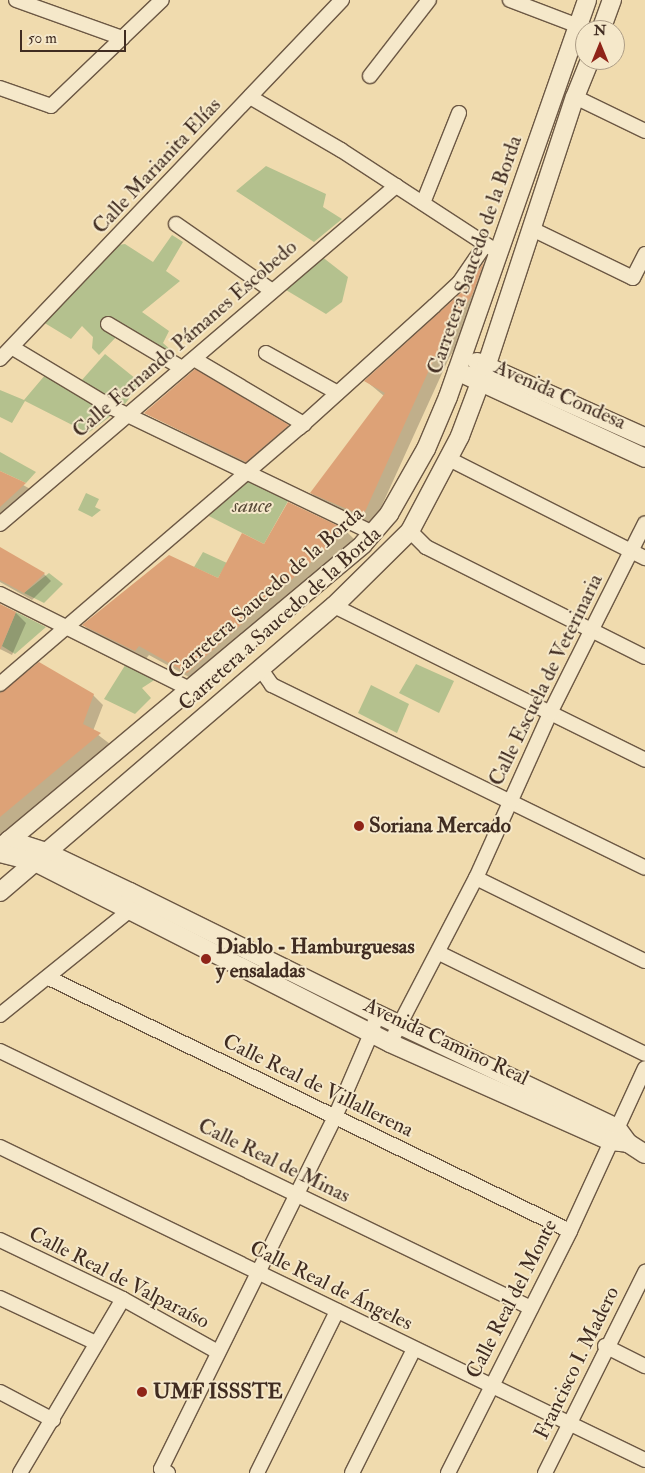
<!DOCTYPE html>
<html>
<head>
<meta charset="utf-8">
<style>
  body { margin:0 }
  #map { position:relative; width:645px; height:1473px; overflow:hidden; background:#f0dbae; font-family:"IM FELL Double Pica",serif }
  div>[style] { position:absolute }
  .green>* { inset:0; background:#b4c18e }
  .shadow>* { inset:0; background:#0003 }
  .building>* { inset:0; background:#dda277 }
  .roads { filter:drop-shadow(1px 0 #6c5844) drop-shadow(-1px 0 #6c5844) drop-shadow(0 1px #6c5844) drop-shadow(0 -1px #6c5844) }
  .minor>* { height:14px; margin:-7px; padding:0 7px; transform-origin:7px; border-radius:7px; background:#f5e8ca }
  .tertiary>* { height:18px; margin:-9px; padding:0 9px; transform-origin:9px; border-radius:9px; background:#f5e8ca }
  .dots>* { width:14px; height:14px; translate:-50% -50%; box-sizing:border-box; border:2px solid #f5e8ca; border-radius:50% }
  span { translate:-50% -50%; white-space:nowrap; text-align:center; line-height:1.15; -webkit-text-stroke:4px #f5e8ca; paint-order:stroke }
  .street-label { font-size:21px; color:#402c21 }
  .park-label { font-size:21px; color:#574a37; font-style:italic }
  .poi-label { font-size:21px; color:#402c21; font-weight:700 }
  .left { translate:0 -50%; text-align:left }
  .north { position:absolute; left:575px; top:20px; width:50px; height:50px; box-sizing:border-box; background:#f5e8ca; border:1px solid #ad9d86; border-radius:50%; rotate:0deg; font-size:14px; font-weight:700; line-height:20px; text-align:center; color:#402c21 }
  .north::after { content:''; display:block; margin:auto; width:18px; height:22px; background:#8f2418; clip-path:polygon(50% 0,100% 100%,50% 72%,0 100%) }
  .scale { position:absolute; left:20px; top:30px; width:106px; height:22px; box-sizing:border-box; border:2px solid #402c21; border-top:0; padding-left:6px; font-size:15px; line-height:18px; white-space:nowrap; color:#402c21; -webkit-text-stroke:4px #f5e8ca; paint-order:stroke }
</style>
</head>
<body>
<div id="map">
  <div class="green">
    <div style="clip-path:polygon(266px 166px,326px 194px,323px 207px,342px 219px,314px 242px,236px 191px)"></div>
    <div style="clip-path:polygon(172px 235px,183px 242px,166px 271px,180px 281px,142px 312px,169px 331px,163px 343px,173px 352px,170px 356px,117px 336px,99px 355px,92px 348px,93px 337px,82px 326px,71px 339px,43px 322px,118px 245px,125px 244px,153px 262px)"></div>
    <div style="clip-path:polygon(321px 256px,348px 277px,342px 302px,326px 314px,281px 287px)"></div>
    <div style="clip-path:polygon(105px 354px,141px 383px,125px 404px,81px 381px)"></div>
    <div style="clip-path:polygon(46px 374px,112px 415px,88px 433px,25px 401px,12px 423px,0 417px,0 390px,24px 400px)"></div>
    <div style="clip-path:polygon(0 452px,36px 472px,26px 483px,0 471px)"></div>
    <div style="clip-path:polygon(247px 472px,292px 494px,264px 544px,201px 512px)"></div>
    <div style="clip-path:polygon(86px 493px,99px 499px,95px 507px,101px 510px,92px 517px,78px 510px)"></div>
    <div style="clip-path:polygon(203px 552px,227px 563px,218px 578px,194px 567px)"></div>
    <div style="clip-path:polygon(49px 573px,63px 584px,44px 603px,24px 593px)"></div>
    <div style="clip-path:polygon(16px 612px,46px 627px,15px 654px,2px 646px)"></div>
    <div style="clip-path:polygon(129px 659px,162px 675px,142px 688px,151px 698px,135px 714px,104px 699px)"></div>
    <div style="clip-path:polygon(416px 664px,454px 681px,439px 713px,399px 693px)"></div>
    <div style="clip-path:polygon(371px 685px,409px 704px,397px 733px,358px 713px)"></div>
  </div>
  <div class="shadow">
    <div style="clip-path:polygon(484px 264px,493px 273px,482px 305px,449px 358px,373px 525px,321px 502px,311px 493px,384px 396px,366px 381px,466px 290px)"></div>
    <div style="clip-path:polygon(195px 371px,288px 426px,293px 431px,251px 466px,145px 413px)"></div>
    <div style="clip-path:polygon(0 472px,32px 490px,0 516px)"></div>
    <div style="clip-path:polygon(288px 503px,346px 531px,356px 541px,198px 682px,149px 655px,145px 660px,93px 635px,84px 625px,218px 579px,264px 546px)"></div>
    <div style="clip-path:polygon(0 548px,44px 574px,51px 581px,32px 600px,0 582px)"></div>
    <div style="clip-path:polygon(0 605px,16px 613px,26px 623px,12px 655px,0 649px)"></div>
    <div style="clip-path:polygon(0 692px,93px 695px,103px 705px,93px 731px,110px 744px,0 835px)"></div>
  </div>
  <div class="building">
    <div style="clip-path:polygon(484px 262px,472px 295px,439px 348px,363px 516px,310px 493px,385px 393px,364px 381px,465px 289px)"></div>
    <div style="clip-path:polygon(195px 369px,289px 425px,246px 462px,144px 413px)"></div>
    <div style="clip-path:polygon(0 471px,26px 483px,0 507px)"></div>
    <div style="clip-path:polygon(288px 502px,347px 530px,187px 673px,139px 646px,135px 651px,82px 625px,169px 555px,218px 578px,242px 533px,264px 544px)"></div>
    <div style="clip-path:polygon(0 547px,45px 573px,24px 593px,0 580px)"></div>
    <div style="clip-path:polygon(0 604px,16px 612px,0 650px)"></div>
    <div style="clip-path:polygon(39px 662px,94px 694px,83px 724px,101px 733px,0 817px,0 693px)"></div>
  </div>
  <div class="roads">
    <div class="minor">
      <div style="left:16px;top:0;width:113px;rotate:19.7deg"></div>
      <div style="left:510px;top:0;width:85px;rotate:20.8deg"></div>
      <div style="left:370px;top:76px;width:96px;rotate:-52.2deg"></div>
      <div style="left:0;top:88px;width:54px;rotate:19.4deg"></div>
      <div style="left:51px;top:106px;width:153px;rotate:-43.7deg"></div>
      <div style="left:250px;top:97px;width:105px;rotate:30.2deg"></div>
      <div style="left:341px;top:150px;width:181px;rotate:33.1deg"></div>
      <div style="left:575px;top:97px;width:78px;rotate:25.9deg"></div>
      <div style="left:423px;top:203px;width:97px;rotate:-68.2deg"></div>
      <div style="left:176px;top:224px;width:116px;rotate:34.8deg"></div>
      <div style="left:532px;top:229px;width:112px;rotate:25.9deg"></div>
      <div style="left:633px;top:278px;width:27px;rotate:-63deg"></div>
      <div style="left:108px;top:324px;width:86px;rotate:30.7deg"></div>
      <div style="left:13px;top:348px;width:117px;rotate:31deg"></div>
      <div style="left:113px;top:408px;width:288px;rotate:25.7deg"></div>
      <div style="left:266px;top:353px;width:82px;rotate:29.1deg"></div>
      <div style="left:0;top:359px;width:496px;rotate:-46.4deg"></div>
      <div style="left:194px;top:359px;width:128px;rotate:30.6deg"></div>
      <div style="left:449px;top:459px;width:220px;rotate:26.8deg"></div>
      <div style="left:0;top:524px;width:521px;rotate:-40.48deg"></div>
      <div style="left:410px;top:531px;width:23px;rotate:45deg"></div>
      <div style="left:426px;top:547px;width:245px;rotate:26.7deg"></div>
      <div style="left:0;top:594px;width:212px;rotate:26.6deg"></div>
      <div style="left:334px;top:606px;width:347px;rotate:26.3deg"></div>
      <div style="left:260px;top:668px;width:21px;rotate:55deg"></div>
      <div style="left:272px;top:685px;width:415px;rotate:26.1deg"></div>
      <div style="left:0;top:684px;width:394px;rotate:-40.6deg"></div>
      <div style="left:299px;top:428px;width:182px;rotate:-42.1deg"></div>
      <div style="left:434px;top:306px;width:34px;rotate:-43deg"></div>
      <div style="left:459px;top:283px;width:46px;rotate:-55.6deg"></div>
      <div style="left:476px;top:878px;width:188px;rotate:26.2deg"></div>
      <div style="left:439px;top:953px;width:229px;rotate:26.1deg"></div>
      <div style="left:49px;top:978px;width:579px;rotate:25.9deg"></div>
      <div style="left:0;top:1015px;width:167px;rotate:-38.9deg"></div>
      <div style="left:390px;top:1043px;width:186px;rotate:-62.5deg"></div>
      <div style="left:476px;top:878px;width:181px;rotate:-65.8deg"></div>
      <div style="left:550px;top:713px;width:212px;rotate:-63.4deg"></div>
      <div style="left:0;top:1051px;width:590px;rotate:25.83deg"></div>
      <div style="left:0;top:1147px;width:717px;rotate:25.89deg"></div>
      <div style="left:0;top:1240px;width:136px;rotate:25.6deg"></div>
      <div style="left:123px;top:1299px;width:109px;rotate:29.2deg"></div>
      <div style="left:0;top:1298px;width:106px;rotate:25.1deg"></div>
      <div style="left:605px;top:1346px;width:45px;rotate:26.6deg"></div>
      <div style="left:0;top:1392px;width:60px;rotate:27.8deg"></div>
      <div style="left:20px;top:1473px;width:202px;rotate:-59.4deg"></div>
      <div style="left:168px;top:1473px;width:8px;rotate:-150deg"></div>
      <div style="left:161px;top:1469px;width:393px;rotate:-63.7deg"></div>
      <div style="left:335px;top:1117px;width:90px;rotate:-66.6deg"></div>
      <div style="left:371px;top:1034px;width:21px;rotate:-73deg"></div>
      <div style="left:257px;top:1473px;width:181px;rotate:-63.7deg"></div>
      <div style="left:352px;top:1473px;width:139px;rotate:-63.4deg"></div>
      <div style="left:448px;top:1473px;width:271px;rotate:-63.2deg"></div>
      <div style="left:570px;top:1231px;width:179px;rotate:-65.3deg"></div>
      <div style="left:545px;top:1473px;width:225px;rotate:-63.5deg"></div>
    </div>
    <div class="tertiary">
      <div style="left:601px;top:30px;width:32px;rotate:-70deg"></div>
      <div style="left:477px;top:362px;width:184px;rotate:24.1deg"></div>
      <div style="left:457px;top:371px;width:207px;rotate:24.8deg"></div>
      <div style="left:9px;top:840px;width:39px;rotate:18deg"></div>
      <div style="left:46px;top:852px;width:93px;rotate:25.5deg"></div>
      <div style="left:130px;top:892px;width:275px;rotate:26.3deg"></div>
      <div style="left:377px;top:1014px;width:266px;rotate:25.4deg"></div>
      <div style="left:617px;top:1128px;width:19px;rotate:54deg"></div>
      <div style="left:628px;top:1143px;width:20px;rotate:33deg"></div>
      <div style="left:0;top:848px;width:473px;rotate:-39.9deg"></div>
      <div style="left:363px;top:544px;width:40px;rotate:-49deg"></div>
      <div style="left:389px;top:514px;width:75px;rotate:-60.4deg"></div>
      <div style="left:426px;top:449px;width:56px;rotate:-67.1deg"></div>
      <div style="left:448px;top:397px;width:421px;rotate:-70.7deg"></div>
      <div style="left:0;top:853px;width:36px;rotate:14deg"></div>
      <div style="left:35px;top:862px;width:398px;rotate:27deg"></div>
      <div style="left:390px;top:1043px;width:241px;rotate:24deg"></div>
      <div style="left:610px;top:1141px;width:18px;rotate:6deg"></div>
      <div style="left:0;top:892px;width:440px;rotate:-40.6deg"></div>
      <div style="left:334px;top:606px;width:107px;rotate:-44.6deg"></div>
      <div style="left:410px;top:531px;width:107px;rotate:-62.2deg"></div>
      <div style="left:460px;top:436px;width:74px;rotate:-69.4deg"></div>
      <div style="left:486px;top:367px;width:284px;rotate:-71.8deg"></div>
      <div style="left:575px;top:97px;width:40px;rotate:-68deg"></div>
    </div>
  </div>
  <div class="dots">
    <div style="left:359px;top:826px;background:#8f2418"></div>
    <div style="left:206px;top:959px;background:#8f2418"></div>
    <div style="left:142px;top:1392px;background:#8f2418"></div>
  </div>
  <div class="street-label">
    <span style="left:157px;top:166px;rotate:-47deg">Calle Marianita Elías</span>
    <span style="left:475px;top:255px;rotate:-71deg">Carretera Saucedo de la Borda</span>
    <span style="left:185px;top:339px;rotate:-41deg">Calle Fernando Pámanes Escobedo</span>
    <span style="left:560px;top:395px;rotate:24deg">Avenida Condesa</span>
    <span style="left:266px;top:593px;rotate:-41deg">Carretera Saucedo de la Borda</span>
    <span style="left:280px;top:619px;rotate:-42deg">Carretera a Saucedo de la Borda</span>
    <span style="left:546px;top:680px;rotate:-64deg">Calle Escuela de Veterinaria</span>
    <span style="left:446px;top:1042px;rotate:25deg">Avenida Camino Real</span>
    <span style="left:318px;top:1086px;rotate:26deg">Calle Real de Villallerena</span>
    <span style="left:274px;top:1161px;rotate:26deg">Calle Real de Minas</span>
    <span style="left:119px;top:1278px;rotate:27deg">Calle Real de Valparaíso</span>
    <span style="left:331px;top:1286px;rotate:26deg">Calle Real de Ángeles</span>
    <span style="left:512px;top:1299px;rotate:-63deg">Calle Real del Monte</span>
    <span style="left:577px;top:1363px;rotate:-64deg">Francisco I. Madero</span>
  </div>
  <div class="park-label">
    <span style="left:252px;top:506px">sauce</span>
  </div>
  <div class="poi-label">
    <span class="left" style="left:369px;top:826px">Soriana Mercado</span>
    <span class="left" style="left:216px;top:959px">Diablo - Hamburguesas<br>y ensaladas</span>
    <span class="left" style="left:153px;top:1392px">UMF ISSSTE</span>
  </div>
  <div class="north">N</div>
  <div class="scale">50 m</div>
</div>
</body>
</html>
